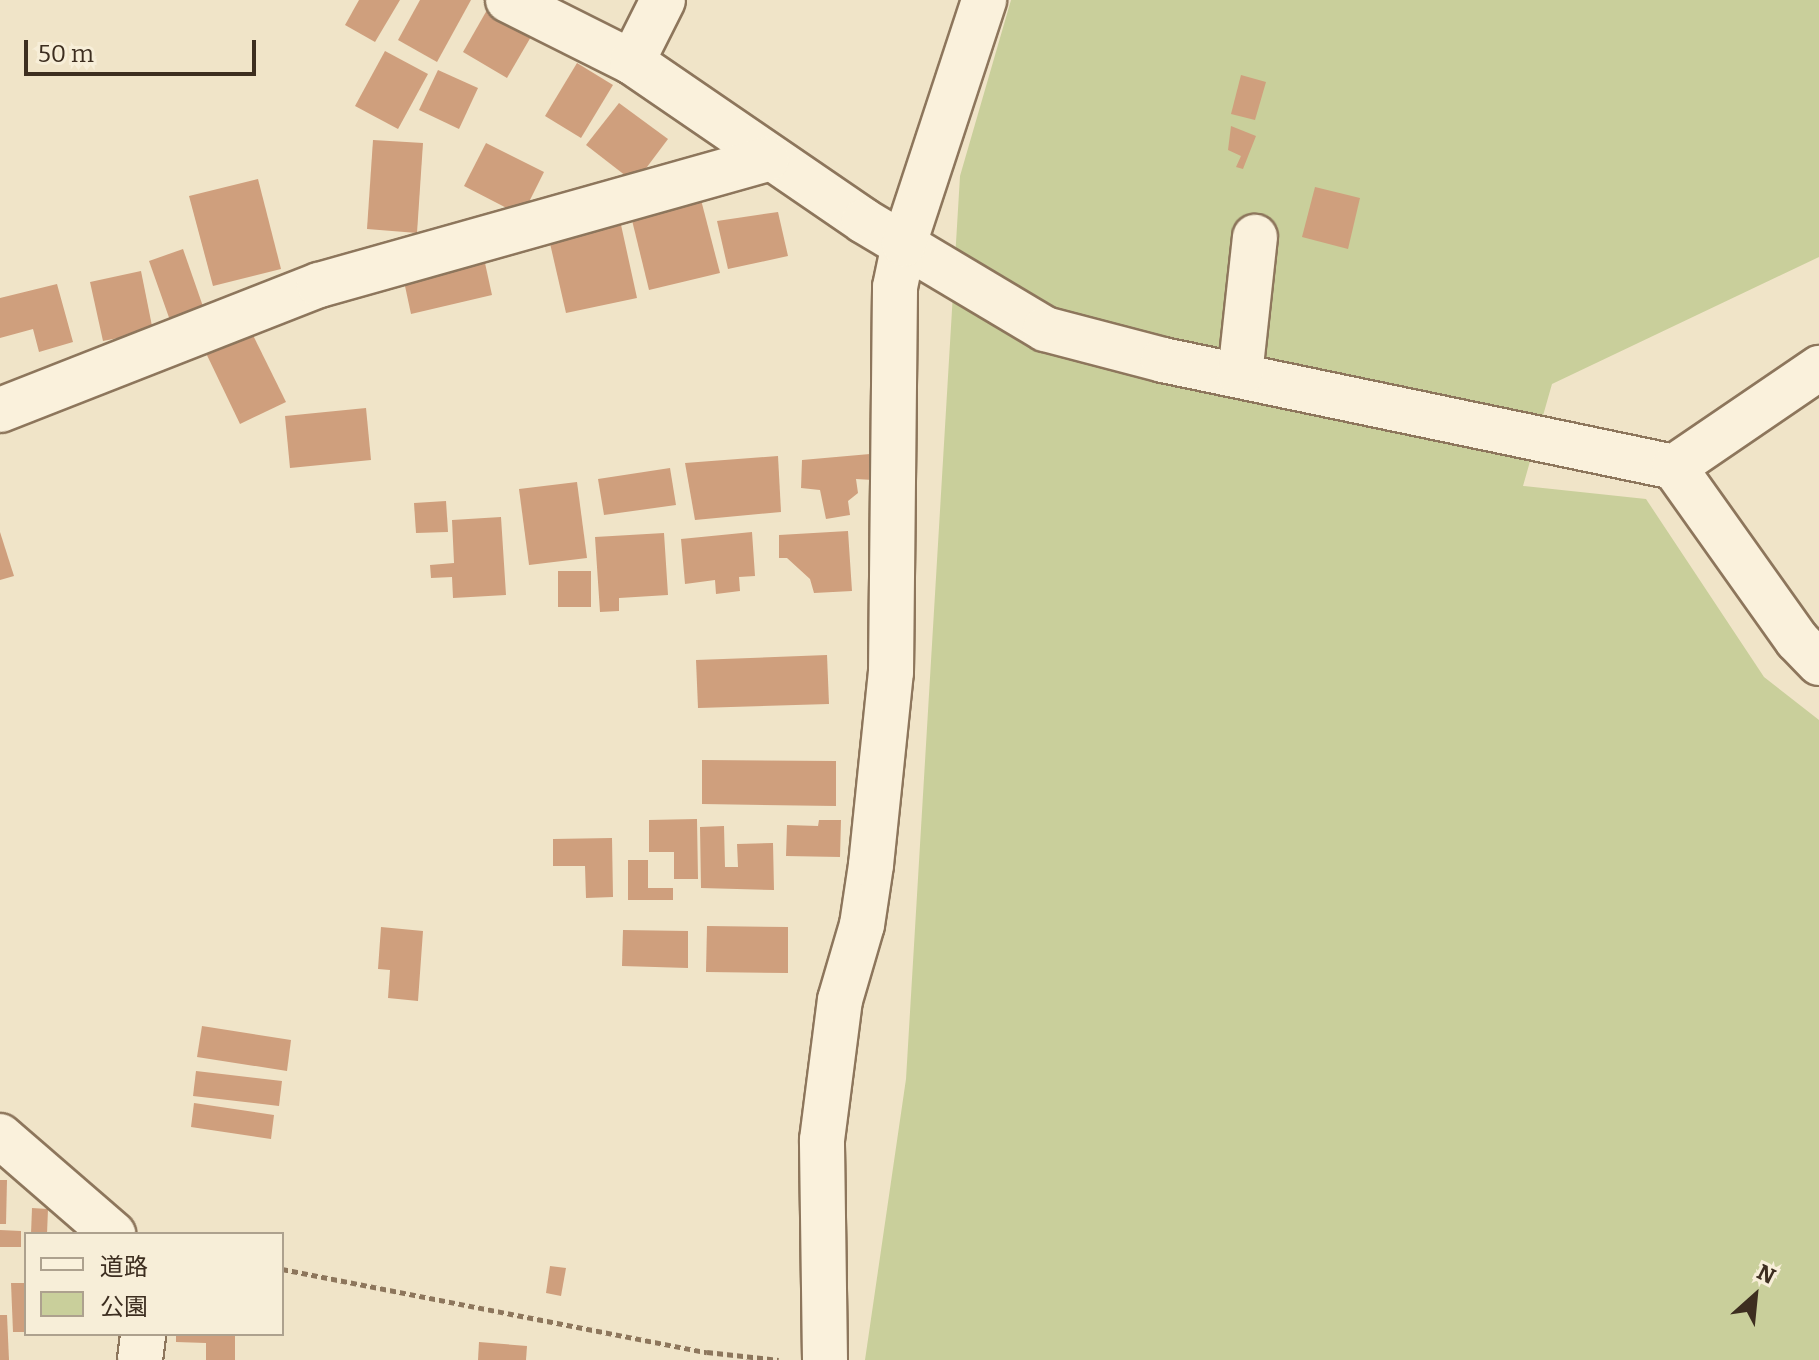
<!DOCTYPE html>
<html>
<head>
<meta charset="utf-8">
<style>
  body { margin:0 }
  #map { position:relative; width:1819px; height:1360px; overflow:hidden; background:#f0e4c8; font-family:Bitter,"Noto Sans JP",serif }
  div>[style] { position:absolute }
  .green>* { inset:0; background:#c9cf9b }
  .building>* { inset:0; background:#cf9f7d }
  .path>* { height:5px; margin-top:-2.5px; transform-origin:0; background:repeating-linear-gradient(90deg,#8d765c 0 6px,transparent 0 10px) }
  .roads { filter:drop-shadow(2px 0 #8d765c) drop-shadow(-2px 0 #8d765c) drop-shadow(0 2px #8d765c) drop-shadow(0 -2px #8d765c) }
  .minor>* { height:44px; margin:-22px; padding:0 22px; transform-origin:22px; border-radius:22px; background:#faf1dc }
  span { translate:-50% -50%; white-space:nowrap; text-align:center; line-height:1.15; -webkit-text-stroke:6px #f7eed8; paint-order:stroke }
  .legend { position:absolute; left:24px; top:1232px; width:260px; height:104px; box-sizing:border-box; background:#f7eed8; border:2px solid #ada18e; margin:0; padding:10px 14px; list-style:none; font-size:24px; color:#3d2e20 }
  .legend li { display:flex; align-items:center; gap:16px; height:40px }
  .legend b { width:40px; border:2px solid #ada18e }
  .north { position:absolute; left:1715px; top:1256px; width:80px; height:80px; -webkit-text-stroke:6px #f7eed8; paint-order:stroke; rotate:27deg; font-size:22px; font-weight:700; line-height:32px; text-align:center; color:#3d2e20 }
  .north::after { content:''; display:block; margin:auto; width:28px; height:36px; background:#3d2e20; clip-path:polygon(50% 0,100% 100%,50% 72%,0 100%) }
  .scale { position:absolute; left:24px; top:40px; width:232px; height:36px; box-sizing:border-box; border:4px solid #3d2e20; border-top:0; padding-left:10px; font-size:24px; line-height:28px; white-space:nowrap; color:#3d2e20; -webkit-text-stroke:6px #f7eed8; paint-order:stroke }
</style>
</head>
<body>
<div id="map">
  <div class="green">
    <div style="clip-path:polygon(1011px 0,1819px 0,1819px 257px,1552px 384px,1523px 486px,1646px 499px,1764px 677px,1819px 720px,1819px 1360px,865px 1360px,906px 1079px,960px 176px)"></div>
  </div>
  <div class="building">
    <div style="clip-path:polygon(359px 0,400px 0,375px 42px,345px 25px)"></div>
    <div style="clip-path:polygon(420px 0,471px 0,437px 62px,398px 40px)"></div>
    <div style="clip-path:polygon(487px 10px,532px 35px,507px 78px,463px 52px)"></div>
    <div style="clip-path:polygon(385px 51px,428px 74px,398px 129px,355px 106px)"></div>
    <div style="clip-path:polygon(577px 63px,613px 85px,581px 138px,545px 116px)"></div>
    <div style="clip-path:polygon(438px 70px,478px 88px,459px 129px,419px 110px)"></div>
    <div style="clip-path:polygon(1241px 75px,1266px 82px,1255px 120px,1231px 114px)"></div>
    <div style="clip-path:polygon(619px 103px,668px 139px,635px 183px,586px 145px)"></div>
    <div style="clip-path:polygon(1231px 126px,1256px 136px,1243px 169px,1236px 167px,1241px 156px,1228px 150px)"></div>
    <div style="clip-path:polygon(373px 140px,423px 143px,417px 233px,367px 229px)"></div>
    <div style="clip-path:polygon(486px 143px,544px 172px,522px 216px,464px 186px)"></div>
    <div style="clip-path:polygon(258px 179px,281px 269px,213px 286px,189px 196px)"></div>
    <div style="clip-path:polygon(1315px 187px,1360px 198px,1348px 249px,1302px 237px)"></div>
    <div style="clip-path:polygon(700px 196px,720px 273px,649px 290px,630px 212px)"></div>
    <div style="clip-path:polygon(618px 211px,637px 298px,566px 313px,546px 226px)"></div>
    <div style="clip-path:polygon(778px 212px,788px 256px,728px 269px,717px 221px)"></div>
    <div style="clip-path:polygon(183px 249px,206px 315px,172px 326px,149px 261px)"></div>
    <div style="clip-path:polygon(483px 254px,492px 295px,411px 314px,402px 272px)"></div>
    <div style="clip-path:polygon(141px 271px,153px 331px,103px 341px,90px 282px)"></div>
    <div style="clip-path:polygon(57px 284px,73px 342px,39px 352px,33px 329px,0 338px,0 298px)"></div>
    <div style="clip-path:polygon(249px 327px,286px 402px,240px 424px,204px 349px)"></div>
    <div style="clip-path:polygon(366px 408px,371px 460px,290px 468px,285px 416px)"></div>
    <div style="clip-path:polygon(870px 454px,873px 480px,856px 479px,858px 493px,848px 501px,850px 515px,826px 519px,820px 490px,801px 488px,802px 460px)"></div>
    <div style="clip-path:polygon(778px 456px,781px 512px,695px 520px,685px 463px)"></div>
    <div style="clip-path:polygon(670px 468px,676px 505px,604px 515px,598px 479px)"></div>
    <div style="clip-path:polygon(577px 482px,587px 558px,529px 565px,519px 489px)"></div>
    <div style="clip-path:polygon(446px 501px,448px 532px,416px 533px,414px 503px)"></div>
    <div style="clip-path:polygon(501px 517px,506px 595px,453px 598px,452px 577px,431px 578px,430px 565px,454px 563px,452px 520px)"></div>
    <div style="clip-path:polygon(848px 531px,852px 591px,814px 593px,810px 579px,787px 558px,779px 558px,779px 535px)"></div>
    <div style="clip-path:polygon(0 532px,14px 576px,0 580px)"></div>
    <div style="clip-path:polygon(752px 532px,755px 576px,739px 577px,740px 591px,716px 594px,715px 580px,685px 584px,681px 539px)"></div>
    <div style="clip-path:polygon(664px 533px,668px 595px,619px 598px,619px 611px,600px 612px,595px 537px)"></div>
    <div style="clip-path:polygon(558px 571px,591px 571px,591px 607px,558px 607px)"></div>
    <div style="clip-path:polygon(827px 655px,829px 704px,698px 708px,696px 660px)"></div>
    <div style="clip-path:polygon(702px 760px,836px 761px,836px 806px,702px 804px)"></div>
    <div style="clip-path:polygon(697px 819px,698px 879px,674px 879px,674px 852px,649px 852px,649px 820px)"></div>
    <div style="clip-path:polygon(819px 820px,841px 820px,840px 857px,786px 856px,787px 825px,818px 826px)"></div>
    <div style="clip-path:polygon(724px 826px,725px 867px,738px 867px,737px 844px,773px 843px,774px 890px,701px 888px,700px 827px)"></div>
    <div style="clip-path:polygon(612px 838px,613px 897px,586px 898px,585px 866px,553px 866px,553px 839px)"></div>
    <div style="clip-path:polygon(628px 860px,648px 860px,648px 888px,673px 888px,673px 900px,628px 900px)"></div>
    <div style="clip-path:polygon(707px 926px,788px 927px,788px 973px,706px 972px)"></div>
    <div style="clip-path:polygon(381px 927px,423px 931px,418px 1001px,388px 998px,390px 970px,378px 969px)"></div>
    <div style="clip-path:polygon(623px 930px,688px 931px,688px 968px,622px 966px)"></div>
    <div style="clip-path:polygon(202px 1026px,291px 1040px,287px 1071px,197px 1057px)"></div>
    <div style="clip-path:polygon(196px 1071px,282px 1081px,279px 1106px,193px 1096px)"></div>
    <div style="clip-path:polygon(194px 1103px,274px 1115px,271px 1139px,191px 1127px)"></div>
    <div style="clip-path:polygon(0 1180px,7px 1180px,6px 1224px,0 1224px)"></div>
    <div style="clip-path:polygon(32px 1208px,48px 1209px,47px 1234px,31px 1234px)"></div>
    <div style="clip-path:polygon(0 1230px,21px 1231px,21px 1247px,0 1247px)"></div>
    <div style="clip-path:polygon(550px 1266px,566px 1268px,561px 1296px,546px 1293px)"></div>
    <div style="clip-path:polygon(11px 1283px,26px 1283px,26px 1332px,13px 1332px)"></div>
    <div style="clip-path:polygon(0 1315px,7px 1315px,9px 1360px,0 1360px)"></div>
    <div style="clip-path:polygon(176px 1334px,235px 1334px,235px 1360px,206px 1360px,206px 1343px,176px 1342px)"></div>
    <div style="clip-path:polygon(479px 1342px,527px 1346px,526px 1360px,478px 1360px)"></div>
  </div>
  <div class="path">
    <div style="left:282px;top:1269px;width:433px;rotate:11.1deg"></div>
    <div style="left:707px;top:1352px;width:72px;rotate:6.3deg"></div>
  </div>
  <div class="roads">
    <div class="minor">
      <div style="left:508px;top:0;width:139px;rotate:26.6deg"></div>
      <div style="left:632px;top:62px;width:281px;rotate:34.4deg"></div>
      <div style="left:864px;top:221px;width:211px;rotate:30.8deg"></div>
      <div style="left:1045px;top:329px;width:122px;rotate:14.7deg"></div>
      <div style="left:1163px;top:360px;width:522px;rotate:11.83deg"></div>
      <div style="left:1674px;top:467px;width:212px;rotate:54.6deg"></div>
      <div style="left:1797px;top:640px;width:32px;rotate:46deg"></div>
      <div style="left:632px;top:62px;width:69px;rotate:-63.4deg"></div>
      <div style="left:1240px;top:375px;width:139px;rotate:-83.8deg"></div>
      <div style="left:0;top:410px;width:343px;rotate:-21.4deg"></div>
      <div style="left:319px;top:285px;width:465px;rotate:-15.7deg"></div>
      <div style="left:1674px;top:467px;width:176px;rotate:-34.3deg"></div>
      <div style="left:0;top:1136px;width:150px;rotate:40.9deg"></div>
      <div style="left:140px;top:1360px;width:26px;rotate:-83deg"></div>
      <div style="left:825px;top:1360px;width:220px;rotate:-90.8deg"></div>
      <div style="left:822px;top:1140px;width:141px;rotate:-82.7deg"></div>
      <div style="left:840px;top:1000px;width:78px;rotate:-73.7deg"></div>
      <div style="left:862px;top:925px;width:61px;rotate:-81.5deg"></div>
      <div style="left:871px;top:865px;width:194px;rotate:-84.1deg"></div>
      <div style="left:891px;top:672px;width:385px;rotate:-89.4deg"></div>
      <div style="left:895px;top:287px;width:44px;rotate:-78.2deg"></div>
      <div style="left:904px;top:244px;width:257px;rotate:-71.8deg"></div>
    </div>
  </div>
  <ul class="legend">
  <li><b style="height:10px;background:#faf1dc"></b>道路</li>
  <li><b style="height:22px;background:#c9cf9b"></b>公園</li>
  </ul>
  <div class="north">N</div>
  <div class="scale">50 m</div>
</div>
</body>
</html>
